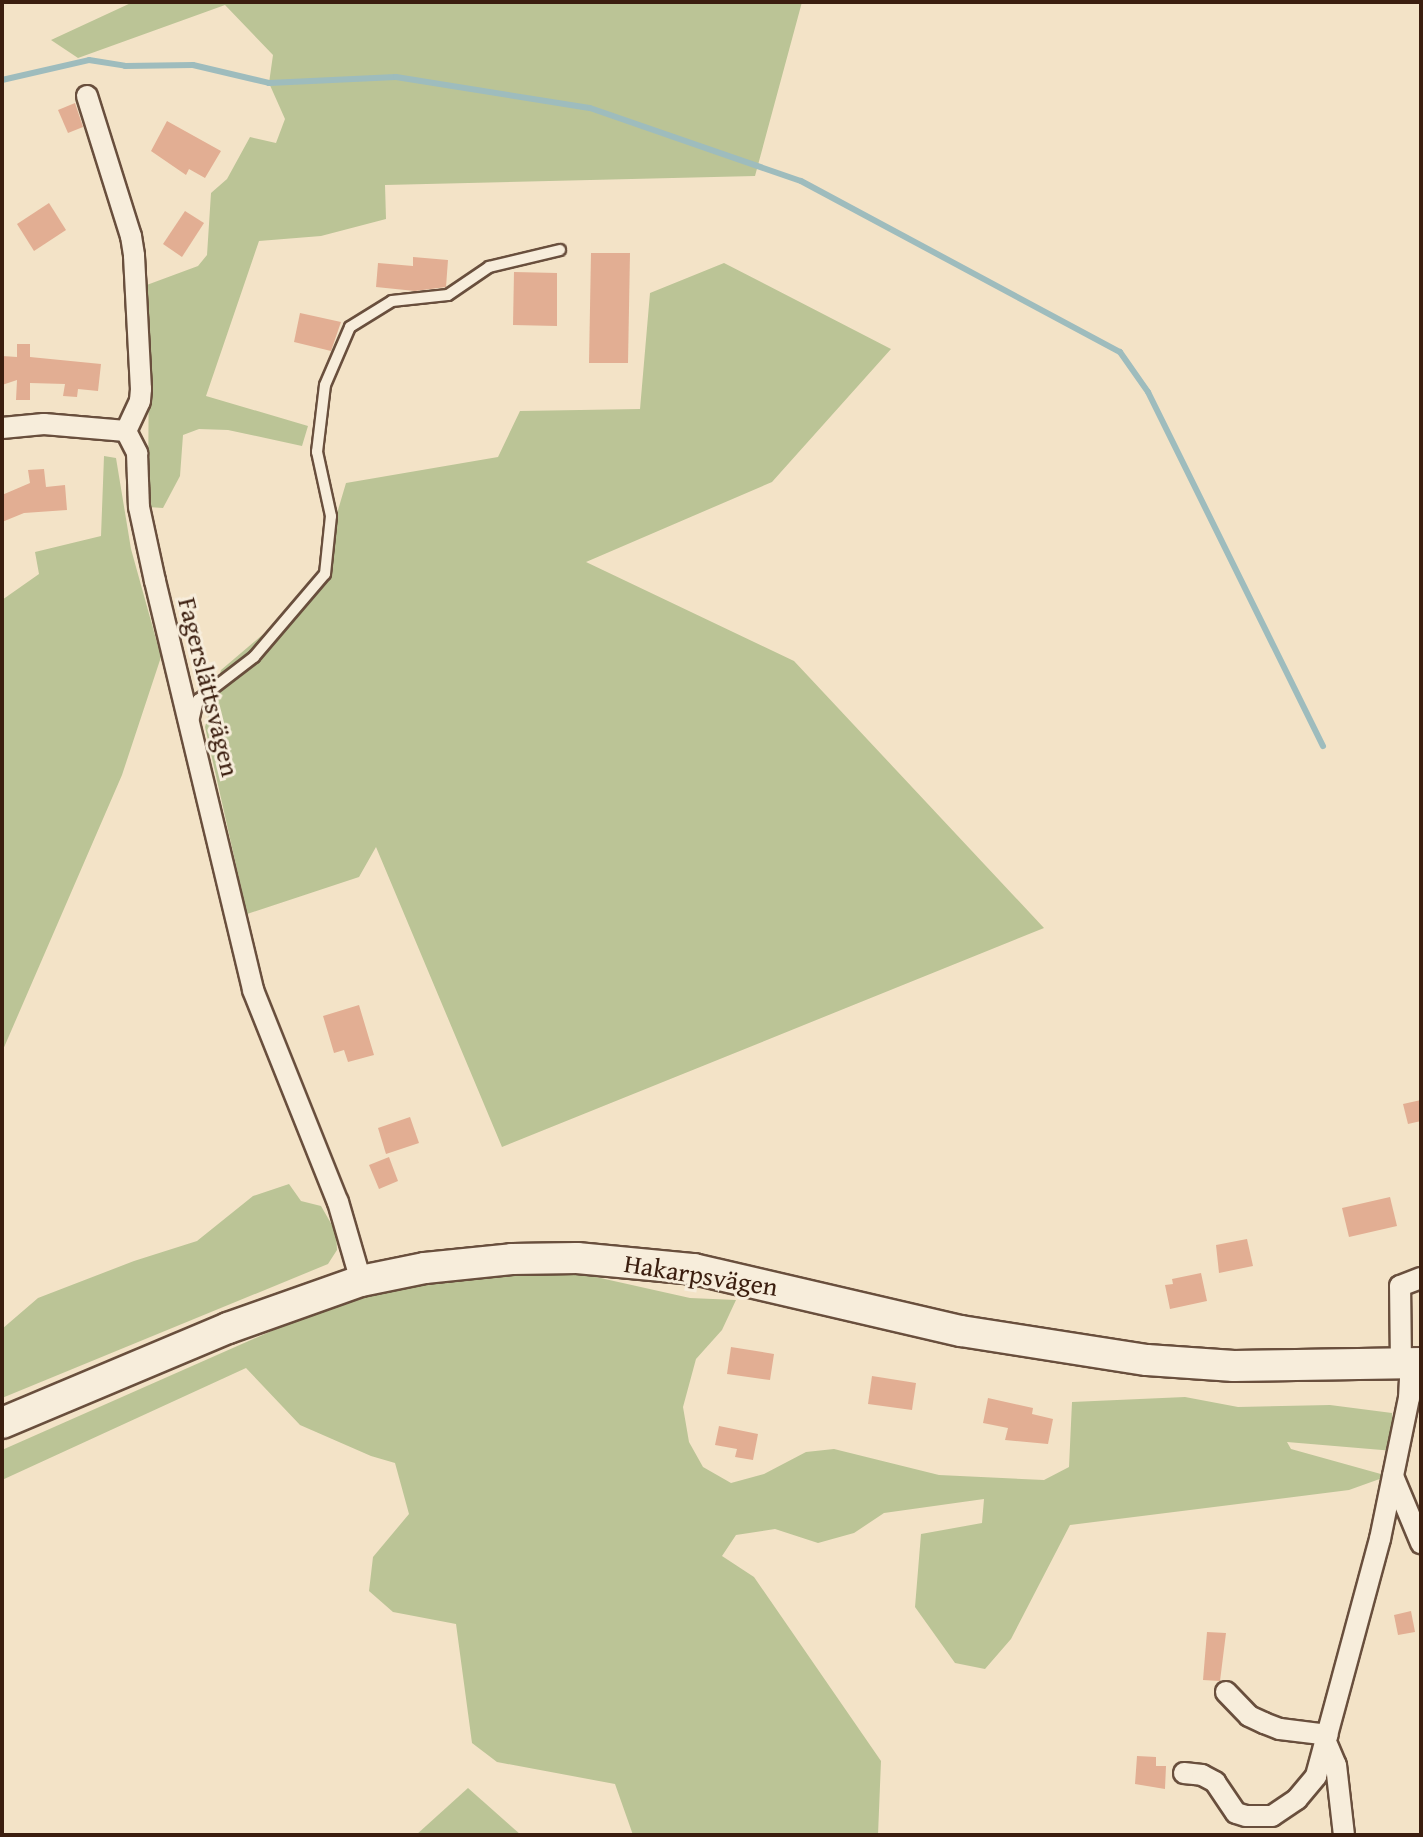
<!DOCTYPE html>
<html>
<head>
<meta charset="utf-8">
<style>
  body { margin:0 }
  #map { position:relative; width:1423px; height:1837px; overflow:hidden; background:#f3e3c7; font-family:"Gentium Book Plus",serif }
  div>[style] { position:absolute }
  .green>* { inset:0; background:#bbc496 }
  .stream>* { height:6px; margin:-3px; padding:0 3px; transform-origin:3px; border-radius:3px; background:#9ebcbd }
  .building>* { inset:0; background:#e2ae93 }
  .roads { filter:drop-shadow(2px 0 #694f3d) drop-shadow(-2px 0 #694f3d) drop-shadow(0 2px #694f3d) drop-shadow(0 -2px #694f3d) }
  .lane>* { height:10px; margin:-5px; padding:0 5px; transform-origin:5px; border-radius:5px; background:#f7eddb }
  .street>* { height:20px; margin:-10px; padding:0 10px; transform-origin:10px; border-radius:10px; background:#f7eddb }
  .secondary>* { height:30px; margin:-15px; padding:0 15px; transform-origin:15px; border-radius:15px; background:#f7eddb }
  span { translate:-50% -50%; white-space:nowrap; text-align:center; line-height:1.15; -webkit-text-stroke:6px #f7eddb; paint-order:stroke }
  .street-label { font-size:26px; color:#3b1e0f }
  .frame { position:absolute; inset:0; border:4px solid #3b1e0f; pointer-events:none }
</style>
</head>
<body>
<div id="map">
  <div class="green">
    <div style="clip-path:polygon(133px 2px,802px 2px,755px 176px,385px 185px,386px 219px,321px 236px,259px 241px,206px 396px,308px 426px,302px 446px,228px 430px,199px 429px,183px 435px,180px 476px,163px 508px,148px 507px,149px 336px,144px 286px,198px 266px,207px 255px,211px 193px,227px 179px,250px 137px,276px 143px,285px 119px,269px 83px,273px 55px,225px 5px,78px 58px,51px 40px)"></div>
    <div style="clip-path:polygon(724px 263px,891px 349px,772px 482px,586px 562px,794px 661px,1044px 928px,502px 1147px,376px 847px,359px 877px,247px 914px,205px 727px,221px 670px,314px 591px,346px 483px,498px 457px,520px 411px,640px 409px,650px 293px)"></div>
    <div style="clip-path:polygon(104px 456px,116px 458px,131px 549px,161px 657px,122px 775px,2px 1052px,2px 600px,39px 574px,35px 552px,101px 536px)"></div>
    <div style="clip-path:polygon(289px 1184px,301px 1201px,321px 1206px,336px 1232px,337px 1250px,328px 1264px,2px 1398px,2px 1329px,38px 1298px,134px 1261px,197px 1241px,253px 1196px)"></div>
    <div style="clip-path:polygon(578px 1273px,690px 1298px,736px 1300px,722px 1330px,696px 1359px,683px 1407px,689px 1442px,703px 1467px,731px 1483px,764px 1474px,806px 1452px,834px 1449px,939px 1475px,1044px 1480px,1069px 1467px,1072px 1402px,1185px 1397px,1238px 1407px,1330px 1405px,1392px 1413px,1394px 1451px,1287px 1442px,1291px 1449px,1388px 1476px,1349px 1490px,1070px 1525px,1011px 1639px,985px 1669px,955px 1663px,915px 1607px,921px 1534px,982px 1523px,984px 1499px,884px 1513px,854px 1533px,818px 1543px,775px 1529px,736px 1535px,722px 1556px,754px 1577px,881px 1761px,878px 1835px,633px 1835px,615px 1784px,497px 1762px,472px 1743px,456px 1624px,393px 1612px,369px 1591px,373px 1557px,409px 1514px,395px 1463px,371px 1456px,300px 1425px,246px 1368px,2px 1480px,2px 1450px,353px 1295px,462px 1276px)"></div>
    <div style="clip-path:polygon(468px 1788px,521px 1835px,416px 1835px)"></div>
  </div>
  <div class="stream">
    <div style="left:2px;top:80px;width:89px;rotate:-12.9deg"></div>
    <div style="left:89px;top:60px;width:36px;rotate:9deg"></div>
    <div style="left:125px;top:66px;width:68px;rotate:-0.8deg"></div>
    <div style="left:193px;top:65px;width:78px;rotate:13.3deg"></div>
    <div style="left:269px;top:83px;width:127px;rotate:-2.7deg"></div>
    <div style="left:396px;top:77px;width:196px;rotate:9.1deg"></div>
    <div style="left:590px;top:108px;width:223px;rotate:19.1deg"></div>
    <div style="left:801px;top:181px;width:362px;rotate:28.2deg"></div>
    <div style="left:1120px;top:352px;width:49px;rotate:55deg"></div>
    <div style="left:1148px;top:392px;width:395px;rotate:63.7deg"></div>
  </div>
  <div class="building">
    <div style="clip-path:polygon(75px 103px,83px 127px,68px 133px,58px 110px)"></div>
    <div style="clip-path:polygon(167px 121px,221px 151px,205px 178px,189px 169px,186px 175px,151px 151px)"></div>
    <div style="clip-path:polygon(49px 203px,66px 230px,34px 251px,17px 224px)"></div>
    <div style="clip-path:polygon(185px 211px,204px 223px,182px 257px,163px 244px)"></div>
    <div style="clip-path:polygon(591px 253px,630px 253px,628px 363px,589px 363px)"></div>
    <div style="clip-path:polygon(413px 257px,448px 260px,446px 287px,415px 291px,376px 287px,378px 263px,413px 266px)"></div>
    <div style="clip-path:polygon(514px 272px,557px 273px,557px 326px,513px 325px)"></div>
    <div style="clip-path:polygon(300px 313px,341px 322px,331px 351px,294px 342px)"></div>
    <div style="clip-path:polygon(17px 344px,30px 344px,30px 357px,101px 364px,98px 391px,78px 389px,77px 397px,63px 396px,65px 384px,30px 383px,30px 400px,16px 400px,17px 380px,2px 385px,2px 356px,17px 357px)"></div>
    <div style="clip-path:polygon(44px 469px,46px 487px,65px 485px,67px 510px,24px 513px,2px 522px,2px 495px,30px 483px,28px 470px)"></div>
    <div style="clip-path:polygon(359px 1005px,374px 1055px,348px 1062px,344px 1050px,334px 1053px,323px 1016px)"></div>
    <div style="clip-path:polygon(1421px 1100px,1421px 1121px,1408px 1124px,1403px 1104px)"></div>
    <div style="clip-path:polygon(410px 1117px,419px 1143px,386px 1154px,378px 1128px)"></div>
    <div style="clip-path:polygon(389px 1157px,398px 1181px,379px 1189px,369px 1165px)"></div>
    <div style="clip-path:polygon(1390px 1197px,1397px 1226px,1349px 1237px,1342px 1208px)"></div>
    <div style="clip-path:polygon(1247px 1239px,1253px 1266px,1219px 1273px,1216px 1245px)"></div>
    <div style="clip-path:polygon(1201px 1273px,1207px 1301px,1170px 1309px,1165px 1285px,1173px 1284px,1172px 1279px)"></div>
    <div style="clip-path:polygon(731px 1347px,774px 1354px,770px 1380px,727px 1374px)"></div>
    <div style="clip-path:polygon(872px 1376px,916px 1383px,912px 1410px,868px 1404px)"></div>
    <div style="clip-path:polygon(988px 1398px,1033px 1408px,1032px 1414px,1053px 1419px,1048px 1444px,1005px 1440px,1008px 1428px,983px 1423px)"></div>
    <div style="clip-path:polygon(719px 1426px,758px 1434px,753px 1460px,735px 1457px,737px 1449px,715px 1445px)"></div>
    <div style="clip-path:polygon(1411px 1611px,1415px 1632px,1398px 1635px,1394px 1615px)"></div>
    <div style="clip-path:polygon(1207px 1632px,1226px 1633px,1220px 1681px,1203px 1680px)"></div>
    <div style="clip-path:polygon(1137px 1756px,1156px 1757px,1156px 1766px,1166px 1766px,1165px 1789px,1135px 1784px)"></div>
  </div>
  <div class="roads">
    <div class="lane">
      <div style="left:193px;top:722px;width:23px;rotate:-77deg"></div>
      <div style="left:198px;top:700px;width:71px;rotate:-37.5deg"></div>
      <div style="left:254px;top:657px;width:109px;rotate:-49.5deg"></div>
      <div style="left:325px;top:574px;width:58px;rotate:-84.1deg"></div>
      <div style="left:331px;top:516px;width:66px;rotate:-102.3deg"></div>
      <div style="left:317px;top:452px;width:67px;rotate:-83.2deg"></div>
      <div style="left:325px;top:385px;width:63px;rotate:-66.7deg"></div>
      <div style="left:350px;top:327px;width:49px;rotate:-31.8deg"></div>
      <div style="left:392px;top:301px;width:56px;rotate:-6.1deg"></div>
      <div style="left:448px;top:295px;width:50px;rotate:-34.3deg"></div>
      <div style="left:489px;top:267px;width:73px;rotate:-13.5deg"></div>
    </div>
    <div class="street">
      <div style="left:87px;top:96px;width:147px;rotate:72.6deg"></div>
      <div style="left:131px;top:236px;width:20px;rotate:81deg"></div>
      <div style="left:134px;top:256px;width:133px;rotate:87deg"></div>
      <div style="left:141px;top:389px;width:12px;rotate:95deg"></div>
      <div style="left:140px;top:401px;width:33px;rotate:115deg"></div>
      <div style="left:126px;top:431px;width:25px;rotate:63deg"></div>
      <div style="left:137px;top:453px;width:54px;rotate:87.9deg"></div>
      <div style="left:139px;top:507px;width:76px;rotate:77.8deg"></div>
      <div style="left:155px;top:581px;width:421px;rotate:76.5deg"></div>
      <div style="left:253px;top:990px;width:228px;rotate:68.2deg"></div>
      <div style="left:338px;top:1202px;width:82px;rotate:73.8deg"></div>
      <div style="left:2px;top:428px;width:42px;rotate:-5.4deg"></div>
      <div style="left:44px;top:424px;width:82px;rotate:4.9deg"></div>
      <div style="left:1401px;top:1364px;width:78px;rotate:-90.7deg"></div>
      <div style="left:1400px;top:1286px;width:22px;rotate:-21deg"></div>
      <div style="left:1393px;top:1476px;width:73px;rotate:67.3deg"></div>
      <div style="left:1226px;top:1692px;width:33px;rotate:46deg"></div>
      <div style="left:1249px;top:1716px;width:17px;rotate:25deg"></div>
      <div style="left:1264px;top:1723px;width:17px;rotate:21deg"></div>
      <div style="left:1280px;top:1729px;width:48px;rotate:7.1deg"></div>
      <div style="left:1326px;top:1742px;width:25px;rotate:67deg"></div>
      <div style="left:1336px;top:1765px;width:70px;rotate:83.5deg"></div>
      <div style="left:1184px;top:1773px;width:18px;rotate:6deg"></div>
      <div style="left:1202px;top:1775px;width:15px;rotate:28deg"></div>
      <div style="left:1215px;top:1782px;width:37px;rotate:56deg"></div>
      <div style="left:1236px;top:1813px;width:10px;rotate:17deg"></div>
      <div style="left:1246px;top:1816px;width:26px"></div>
      <div style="left:1272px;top:1816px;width:30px;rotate:-34deg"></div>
      <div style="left:1297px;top:1799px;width:30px;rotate:-50deg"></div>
      <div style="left:1316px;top:1776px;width:245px;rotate:-74.9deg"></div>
      <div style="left:1380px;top:1539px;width:144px;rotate:-78.4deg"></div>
      <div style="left:1409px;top:1398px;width:35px;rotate:-87deg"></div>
    </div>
    <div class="secondary">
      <div style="left:2px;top:1423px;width:245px;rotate:-22.8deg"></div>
      <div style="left:228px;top:1328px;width:141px;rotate:-19.5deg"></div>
      <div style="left:361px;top:1281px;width:65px;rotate:-11.5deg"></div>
      <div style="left:425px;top:1268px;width:87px;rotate:-5.9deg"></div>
      <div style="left:512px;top:1259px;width:65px;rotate:-0.9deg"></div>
      <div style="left:577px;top:1258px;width:118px;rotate:5.4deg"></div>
      <div style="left:694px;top:1269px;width:274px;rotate:13.1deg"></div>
      <div style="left:961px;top:1331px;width:188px;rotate:8.9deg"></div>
      <div style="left:1147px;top:1360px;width:87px;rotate:3.9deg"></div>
      <div style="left:1234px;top:1366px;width:187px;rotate:-0.9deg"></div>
    </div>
  </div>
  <div class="street-label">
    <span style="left:209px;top:687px;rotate:76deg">Fagerslättsvägen</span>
    <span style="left:701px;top:1275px;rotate:9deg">Hakarpsvägen</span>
  </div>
  <div class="frame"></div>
</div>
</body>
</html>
